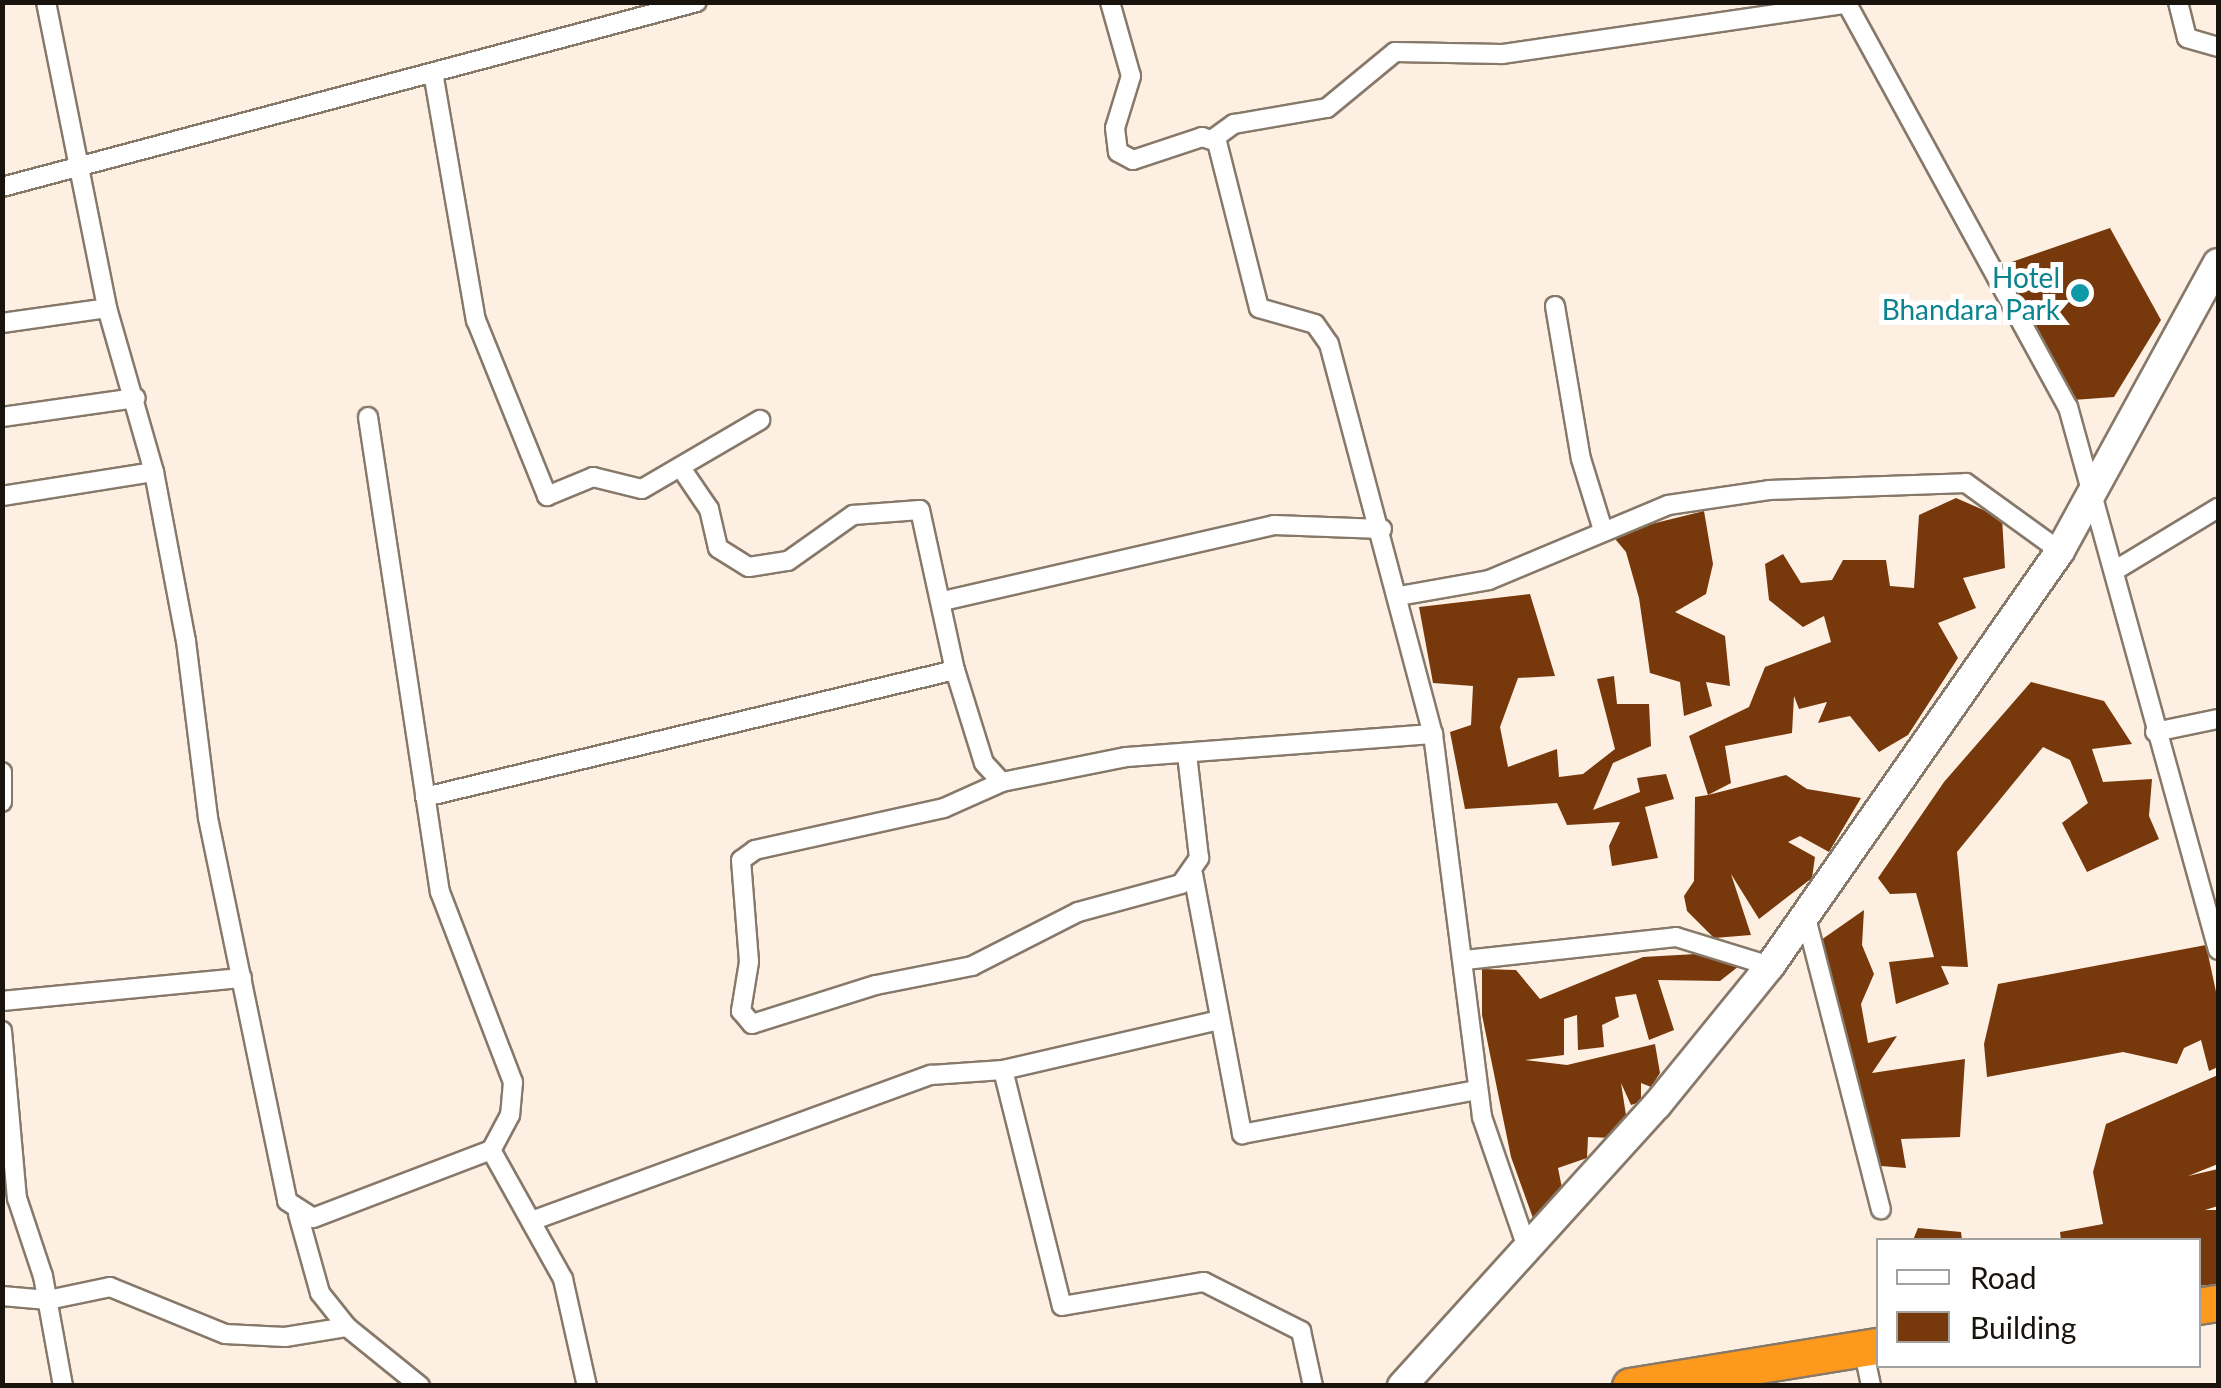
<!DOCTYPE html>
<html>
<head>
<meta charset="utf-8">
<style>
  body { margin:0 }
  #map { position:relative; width:2221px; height:1388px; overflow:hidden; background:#fdefe2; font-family:Lato,sans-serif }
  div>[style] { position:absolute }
  .building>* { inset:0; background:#77390b }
  .roads { filter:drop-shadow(2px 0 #87796a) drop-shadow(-2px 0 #87796a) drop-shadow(0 2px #87796a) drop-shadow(0 -2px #87796a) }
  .street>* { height:18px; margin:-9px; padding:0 9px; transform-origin:9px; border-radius:9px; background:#fff }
  .secondary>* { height:28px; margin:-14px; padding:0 14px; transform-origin:14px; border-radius:14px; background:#fff }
  .highway>* { height:35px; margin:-17.5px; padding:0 17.5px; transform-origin:17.5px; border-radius:17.5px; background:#fd991c }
  .dots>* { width:28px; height:28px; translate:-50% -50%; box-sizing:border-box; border:5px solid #fff; border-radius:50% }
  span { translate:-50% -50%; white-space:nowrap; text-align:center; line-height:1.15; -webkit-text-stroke:10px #fff; paint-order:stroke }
  .culture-label { font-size:28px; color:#0d838f }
  .right { translate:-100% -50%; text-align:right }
  .frame { position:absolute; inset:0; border:5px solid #19130d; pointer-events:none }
  .legend { position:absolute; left:1876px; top:1238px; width:325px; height:130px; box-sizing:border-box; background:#fff; border:2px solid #a3a19e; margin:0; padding:12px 18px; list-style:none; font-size:30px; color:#19130d }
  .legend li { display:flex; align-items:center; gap:20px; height:50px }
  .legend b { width:50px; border:2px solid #a3a19e }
</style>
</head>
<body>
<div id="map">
  <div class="building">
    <div style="clip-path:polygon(2110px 228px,2161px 320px,2114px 397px,2073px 400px,2000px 266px)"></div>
    <div style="clip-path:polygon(1956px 498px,2002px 518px,2005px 568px,1963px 578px,1976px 608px,1938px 623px,1958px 658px,1908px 735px,1879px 752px,1850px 716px,1818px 723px,1827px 702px,1799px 709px,1794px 696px,1792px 733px,1725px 746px,1731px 783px,1708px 795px,1786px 775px,1807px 789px,1861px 798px,1829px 852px,1800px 836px,1788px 842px,1815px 857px,1812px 878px,1759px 919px,1731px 874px,1751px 935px,1714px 938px,1687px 911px,1684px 896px,1694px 881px,1695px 797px,1708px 795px,1689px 736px,1749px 707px,1765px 667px,1831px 642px,1824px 616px,1803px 627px,1769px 600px,1765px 564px,1783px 554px,1801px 583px,1832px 580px,1843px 560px,1886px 560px,1890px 586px,1914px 588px,1919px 515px)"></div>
    <div style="clip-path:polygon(1704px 511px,1713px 564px,1706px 594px,1675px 612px,1725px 636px,1730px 686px,1706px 682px,1712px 706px,1684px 716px,1680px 682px,1650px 673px,1639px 598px,1626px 552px,1611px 534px)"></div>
    <div style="clip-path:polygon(1530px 594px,1555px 676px,1518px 678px,1500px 727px,1508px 767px,1557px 749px,1559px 777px,1583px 774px,1615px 749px,1597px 679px,1614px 676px,1617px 704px,1649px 704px,1651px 746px,1613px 763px,1593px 810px,1640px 792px,1637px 778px,1666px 774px,1674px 799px,1645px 807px,1658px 858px,1612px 866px,1609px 846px,1620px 822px,1567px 825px,1557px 803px,1465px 809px,1450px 732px,1471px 725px,1473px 686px,1433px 683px,1419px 607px)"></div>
    <div style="clip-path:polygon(2031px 682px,2104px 701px,2132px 744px,2092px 749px,2103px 782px,2152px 779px,2149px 816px,2159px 839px,2087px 872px,2062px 823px,2088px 803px,2070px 760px,2043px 747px,1957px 852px,1968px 967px,1941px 966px,1949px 984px,1896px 1004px,1889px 962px,1934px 957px,1916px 893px,1890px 894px,1878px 878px,1944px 782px)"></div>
    <div style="clip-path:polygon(1864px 910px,1862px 945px,1874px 974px,1861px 1004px,1868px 1043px,1897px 1036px,1872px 1073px,1965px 1059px,1960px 1137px,1901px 1139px,1906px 1168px,1881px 1166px,1821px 940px)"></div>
    <div style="clip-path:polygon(2206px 945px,2218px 1001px,2218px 1067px,2209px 1071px,2201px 1040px,2184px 1048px,2177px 1064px,2123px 1052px,1987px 1077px,1984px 1044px,1998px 984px)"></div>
    <div style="clip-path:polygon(1696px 954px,1739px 966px,1720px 981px,1658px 980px,1674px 1030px,1649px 1040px,1636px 994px,1615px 997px,1619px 1017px,1602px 1025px,1604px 1047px,1578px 1050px,1577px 1015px,1564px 1019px,1564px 1055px,1525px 1060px,1567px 1065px,1655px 1044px,1660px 1073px,1651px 1087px,1641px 1083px,1641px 1102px,1631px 1105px,1621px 1083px,1628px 1128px,1613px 1138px,1588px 1137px,1587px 1158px,1558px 1168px,1563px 1193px,1534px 1221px,1511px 1157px,1482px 1015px,1482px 969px,1516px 970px,1540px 999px,1643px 957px)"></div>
    <div style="clip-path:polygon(2218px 1075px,2218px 1164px,2188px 1176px,2218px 1169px,2218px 1206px,2205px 1210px,2218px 1210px,2218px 1284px,2198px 1286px,2198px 1240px,2061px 1240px,2060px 1232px,2103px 1224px,2093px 1172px,2106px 1124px)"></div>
    <div style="clip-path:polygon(1918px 1228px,1961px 1232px,1962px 1240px,1913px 1240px)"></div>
  </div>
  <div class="roads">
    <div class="street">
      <div style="left:46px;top:2px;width:312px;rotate:78.7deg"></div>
      <div style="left:107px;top:308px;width:171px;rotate:74deg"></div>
      <div style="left:154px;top:472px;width:172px;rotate:79.3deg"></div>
      <div style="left:186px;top:641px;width:178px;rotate:82.9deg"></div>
      <div style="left:208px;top:818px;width:391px;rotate:78.3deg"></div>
      <div style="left:287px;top:1201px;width:31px;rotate:33deg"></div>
      <div style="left:313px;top:1218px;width:191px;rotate:-20.9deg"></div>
      <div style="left:491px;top:1150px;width:148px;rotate:60.8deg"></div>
      <div style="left:563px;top:1279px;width:110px;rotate:77.4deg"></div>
      <div style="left:1110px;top:2px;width:77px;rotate:74.2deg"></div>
      <div style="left:1131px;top:76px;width:54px;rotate:107.1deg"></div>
      <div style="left:1115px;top:128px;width:24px;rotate:83deg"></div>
      <div style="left:1118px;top:152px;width:17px;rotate:28deg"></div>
      <div style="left:1133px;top:160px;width:73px;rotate:-18.4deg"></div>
      <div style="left:1202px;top:137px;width:16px;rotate:18deg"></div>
      <div style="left:1217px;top:142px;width:171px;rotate:75.8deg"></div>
      <div style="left:1259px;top:308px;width:58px;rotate:15.9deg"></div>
      <div style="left:1315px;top:324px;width:24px;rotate:55deg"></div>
      <div style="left:1329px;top:344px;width:404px;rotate:75.1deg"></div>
      <div style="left:1433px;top:734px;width:386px;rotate:82.7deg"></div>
      <div style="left:1482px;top:1117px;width:139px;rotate:71deg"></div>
      <div style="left:1846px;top:2px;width:462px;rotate:61.3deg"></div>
      <div style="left:2068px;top:407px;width:563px;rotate:74.56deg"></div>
      <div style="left:2178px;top:2px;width:37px;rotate:76deg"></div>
      <div style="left:2187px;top:38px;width:32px;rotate:16deg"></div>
      <div style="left:434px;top:78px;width:246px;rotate:80.2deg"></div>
      <div style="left:476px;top:320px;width:190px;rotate:68deg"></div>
      <div style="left:547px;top:496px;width:50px;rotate:-22.4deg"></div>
      <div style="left:593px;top:477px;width:50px;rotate:13.8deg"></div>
      <div style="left:642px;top:489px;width:137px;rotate:-30.3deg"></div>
      <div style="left:1213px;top:139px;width:26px;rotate:-36deg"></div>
      <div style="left:1234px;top:124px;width:94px;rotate:-9.8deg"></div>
      <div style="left:1327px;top:108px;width:88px;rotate:-39.5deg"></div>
      <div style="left:1395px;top:52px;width:107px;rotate:1.1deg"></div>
      <div style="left:1502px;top:54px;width:348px;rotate:-8.3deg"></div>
      <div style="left:2px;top:187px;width:719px;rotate:-14.91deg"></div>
      <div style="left:1555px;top:306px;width:155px;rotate:80.4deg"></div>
      <div style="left:1581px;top:459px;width:71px;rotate:72.8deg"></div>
      <div style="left:2px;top:323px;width:106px;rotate:-8.1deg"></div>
      <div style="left:2px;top:417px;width:135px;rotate:-8.1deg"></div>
      <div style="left:368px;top:417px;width:480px;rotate:81.4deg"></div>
      <div style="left:440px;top:892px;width:204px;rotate:69deg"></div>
      <div style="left:513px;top:1082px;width:33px;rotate:95deg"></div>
      <div style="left:510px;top:1115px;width:40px;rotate:118deg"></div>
      <div style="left:681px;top:468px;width:50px;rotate:55.7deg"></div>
      <div style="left:709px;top:509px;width:40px;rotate:77deg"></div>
      <div style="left:718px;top:548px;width:36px;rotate:32deg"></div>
      <div style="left:749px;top:567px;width:39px;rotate:-9deg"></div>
      <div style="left:788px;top:561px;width:80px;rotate:-35.3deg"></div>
      <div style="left:853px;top:515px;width:67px;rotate:-4.3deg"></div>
      <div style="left:920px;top:510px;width:164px;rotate:77.7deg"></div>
      <div style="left:955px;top:670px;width:97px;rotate:72.7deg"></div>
      <div style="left:984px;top:763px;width:26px;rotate:47deg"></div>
      <div style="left:1002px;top:782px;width:126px;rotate:-11.4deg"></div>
      <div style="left:1126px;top:757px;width:308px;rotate:-4.3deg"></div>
      <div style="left:2px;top:496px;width:154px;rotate:-9deg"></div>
      <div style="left:2114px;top:571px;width:122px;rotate:-31.2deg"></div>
      <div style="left:1399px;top:596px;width:91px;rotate:-10.1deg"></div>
      <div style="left:1489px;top:580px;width:194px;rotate:-22.7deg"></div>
      <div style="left:1668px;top:505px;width:102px;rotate:-8.4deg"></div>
      <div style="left:1769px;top:490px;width:197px;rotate:-2deg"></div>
      <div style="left:1966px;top:483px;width:116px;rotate:35.9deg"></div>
      <div style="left:943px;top:601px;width:340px;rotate:-12.9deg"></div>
      <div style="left:1274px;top:525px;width:108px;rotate:2.1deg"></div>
      <div style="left:2155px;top:732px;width:64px;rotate:-11.7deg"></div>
      <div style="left:2px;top:772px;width:30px;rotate:90deg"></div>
      <div style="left:1002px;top:782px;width:64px;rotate:155.9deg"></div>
      <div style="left:944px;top:808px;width:194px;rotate:167.5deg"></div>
      <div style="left:755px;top:850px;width:17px;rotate:144deg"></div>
      <div style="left:741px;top:860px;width:102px;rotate:85.5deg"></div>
      <div style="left:749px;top:962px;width:50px;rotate:99.3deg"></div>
      <div style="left:741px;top:1011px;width:17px;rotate:50deg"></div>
      <div style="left:752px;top:1024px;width:130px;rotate:-17.5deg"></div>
      <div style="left:876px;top:985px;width:98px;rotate:-11.2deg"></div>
      <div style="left:972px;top:966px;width:119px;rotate:-27deg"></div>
      <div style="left:1078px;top:912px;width:107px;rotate:-15.2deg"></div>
      <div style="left:1181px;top:884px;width:32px;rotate:-55deg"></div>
      <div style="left:1199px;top:858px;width:104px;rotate:-96.6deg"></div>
      <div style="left:425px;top:797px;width:545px;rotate:-13.48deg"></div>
      <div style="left:1193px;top:874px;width:265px;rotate:79.3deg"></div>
      <div style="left:1242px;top:1134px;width:240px;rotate:-10.6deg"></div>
      <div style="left:1805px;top:914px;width:305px;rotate:75.6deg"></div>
      <div style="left:1465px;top:960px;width:212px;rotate:-6.2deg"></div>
      <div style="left:1676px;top:937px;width:98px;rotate:17.1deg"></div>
      <div style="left:2px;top:1001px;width:241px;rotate:-5.5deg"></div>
      <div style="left:2px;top:1031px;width:168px;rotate:84.9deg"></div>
      <div style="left:17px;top:1198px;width:82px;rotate:71.6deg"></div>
      <div style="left:43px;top:1276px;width:112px;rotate:79.7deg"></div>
      <div style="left:1003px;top:1070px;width:243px;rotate:76deg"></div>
      <div style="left:1062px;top:1306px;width:144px;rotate:-9.6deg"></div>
      <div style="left:1204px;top:1282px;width:109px;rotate:26.8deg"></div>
      <div style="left:1301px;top:1331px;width:56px;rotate:77.7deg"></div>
      <div style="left:298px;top:1214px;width:82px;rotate:74.4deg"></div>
      <div style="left:320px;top:1293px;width:43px;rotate:51.5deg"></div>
      <div style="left:347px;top:1327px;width:94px;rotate:38.9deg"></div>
      <div style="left:534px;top:1220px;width:423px;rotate:-20.1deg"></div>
      <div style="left:931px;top:1075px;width:72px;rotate:-4deg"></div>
      <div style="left:1003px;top:1070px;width:223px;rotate:-13deg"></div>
      <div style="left:2px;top:1296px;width:46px;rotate:5deg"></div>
      <div style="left:48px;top:1300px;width:63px;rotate:-11.8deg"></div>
      <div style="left:110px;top:1287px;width:124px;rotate:22.2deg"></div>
      <div style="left:225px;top:1334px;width:60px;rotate:2.9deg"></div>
      <div style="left:285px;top:1337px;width:63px;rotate:-9.2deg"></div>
      <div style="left:1863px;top:1348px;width:39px;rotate:78deg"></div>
    </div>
    <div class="secondary">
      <div style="left:1402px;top:1386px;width:379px;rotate:-47.8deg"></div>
      <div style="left:1657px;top:1105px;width:179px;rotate:-50.9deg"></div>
      <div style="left:1770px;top:966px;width:506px;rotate:-55.05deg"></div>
      <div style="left:2060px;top:551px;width:328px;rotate:-61.3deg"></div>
    </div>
    <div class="highway">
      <div style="left:2198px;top:1306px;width:20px;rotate:-9deg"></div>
      <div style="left:1630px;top:1386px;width:251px;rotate:-9.2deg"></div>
    </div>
  </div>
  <div class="dots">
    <div style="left:2080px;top:293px;background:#0f9aa8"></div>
  </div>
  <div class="culture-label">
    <span class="right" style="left:2060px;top:293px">Hotel<br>Bhandara Park</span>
  </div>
  <div class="frame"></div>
  <ul class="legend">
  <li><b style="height:12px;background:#fff"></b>Road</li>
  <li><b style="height:28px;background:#77390b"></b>Building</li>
  </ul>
</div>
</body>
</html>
